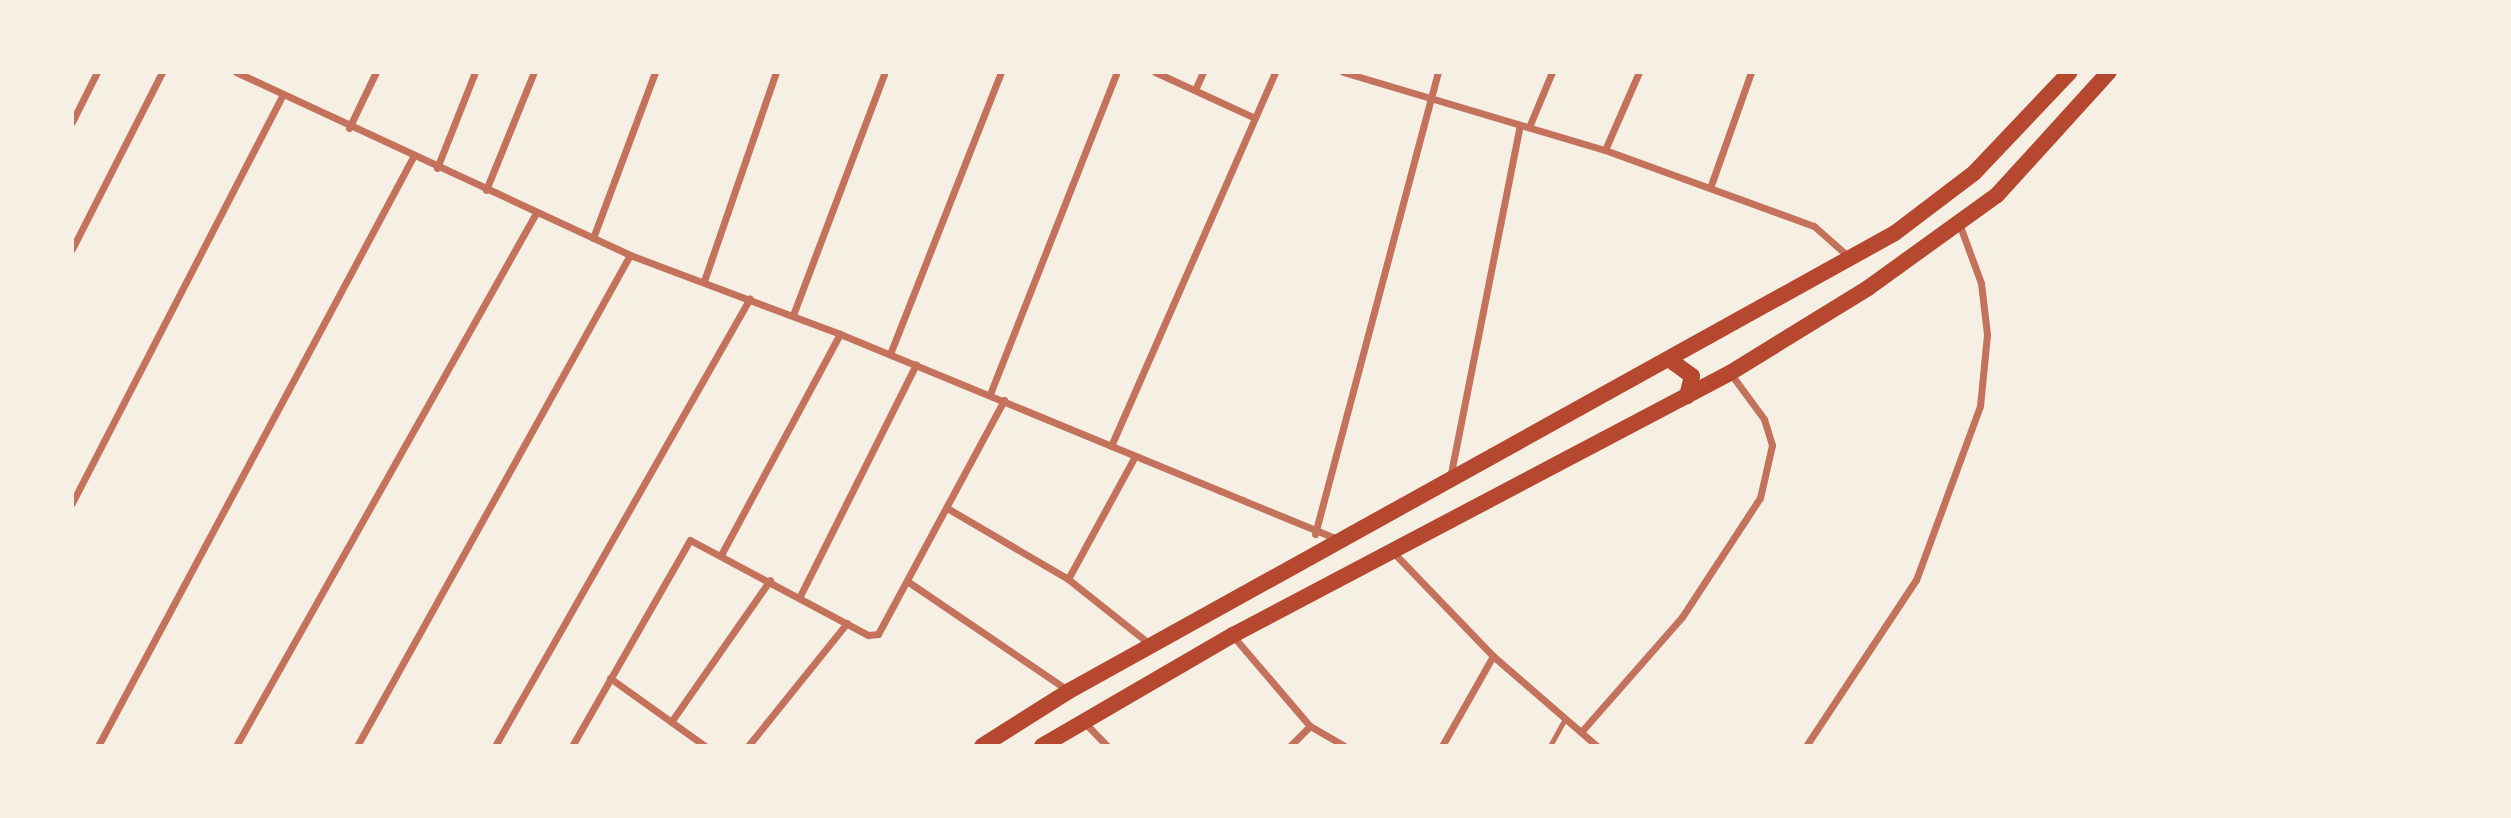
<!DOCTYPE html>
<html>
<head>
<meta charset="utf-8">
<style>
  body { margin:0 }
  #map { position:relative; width:2511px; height:818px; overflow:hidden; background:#f6efe4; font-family:Raleway,sans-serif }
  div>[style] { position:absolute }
  .service>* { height:4.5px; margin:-2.25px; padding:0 2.25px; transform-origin:2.25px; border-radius:2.25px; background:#c5725c }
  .minor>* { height:7px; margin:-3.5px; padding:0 3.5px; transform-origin:3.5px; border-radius:3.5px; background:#c5725c }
  .trunk>* { height:16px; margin:-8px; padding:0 8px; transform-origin:8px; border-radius:8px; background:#b5482f }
  span { translate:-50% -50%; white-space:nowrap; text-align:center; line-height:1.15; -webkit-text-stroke:6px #f6efe4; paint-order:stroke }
  .frame { position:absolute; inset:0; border:74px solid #f6efe4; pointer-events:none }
</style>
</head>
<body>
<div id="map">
  <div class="service">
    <div style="left:1550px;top:746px;width:31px;rotate:-61deg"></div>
  </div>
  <div class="minor">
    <div style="left:236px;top:72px;width:434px;rotate:24.9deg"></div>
    <div style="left:630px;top:255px;width:224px;rotate:20.6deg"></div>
    <div style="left:840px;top:334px;width:538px;rotate:22.41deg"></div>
    <div style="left:1155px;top:72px;width:108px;rotate:24.7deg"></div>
    <div style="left:1343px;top:72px;width:273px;rotate:16.6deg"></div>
    <div style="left:1639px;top:72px;width:85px;rotate:113.6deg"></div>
    <div style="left:1605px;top:150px;width:222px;rotate:20deg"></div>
    <div style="left:1814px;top:226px;width:48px;rotate:41.6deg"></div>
    <div style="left:1195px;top:90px;width:20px;rotate:-66deg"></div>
    <div style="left:72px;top:122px;width:56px;rotate:-63.4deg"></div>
    <div style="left:1529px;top:127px;width:60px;rotate:-67.3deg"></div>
    <div style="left:349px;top:128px;width:62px;rotate:-64.3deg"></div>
    <div style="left:437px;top:168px;width:103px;rotate:-68.4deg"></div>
    <div style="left:1710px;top:188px;width:123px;rotate:-70.5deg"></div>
    <div style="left:486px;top:190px;width:127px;rotate:-67.9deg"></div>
    <div style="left:593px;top:238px;width:177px;rotate:-69.5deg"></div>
    <div style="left:72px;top:249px;width:199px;rotate:-63deg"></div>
    <div style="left:704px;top:281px;width:221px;rotate:-71deg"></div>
    <div style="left:793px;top:315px;width:260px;rotate:-69.3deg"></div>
    <div style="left:890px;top:354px;width:303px;rotate:-68.5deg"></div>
    <div style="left:990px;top:394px;width:346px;rotate:-68.5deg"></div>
    <div style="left:1111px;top:446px;width:408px;rotate:-66.3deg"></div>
    <div style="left:1450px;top:478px;width:360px;rotate:-78.8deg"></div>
    <div style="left:72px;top:503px;width:458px;rotate:-62.7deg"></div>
    <div style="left:947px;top:508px;width:140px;rotate:30.4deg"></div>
    <div style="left:1068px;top:579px;width:106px;rotate:38.5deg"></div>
    <div style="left:1315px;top:534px;width:478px;rotate:-75.1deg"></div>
    <div style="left:1392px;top:551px;width:146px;rotate:46.1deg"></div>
    <div style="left:1493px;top:656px;width:138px;rotate:40.9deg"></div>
    <div style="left:722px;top:553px;width:249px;rotate:-61.7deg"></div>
    <div style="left:1068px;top:579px;width:140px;rotate:-61.4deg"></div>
    <div style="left:907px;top:581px;width:196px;rotate:34.2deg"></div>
    <div style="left:800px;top:596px;width:259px;rotate:-63.4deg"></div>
    <div style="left:1233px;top:636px;width:118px;rotate:49.5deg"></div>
    <div style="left:1310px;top:726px;width:39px;rotate:30deg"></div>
    <div style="left:610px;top:678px;width:117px;rotate:35.6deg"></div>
    <div style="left:671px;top:722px;width:173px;rotate:-55.1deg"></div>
    <div style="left:1084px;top:722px;width:33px;rotate:46deg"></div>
    <div style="left:1581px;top:732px;width:153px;rotate:-48.7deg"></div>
    <div style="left:1682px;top:617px;width:142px;rotate:-56.8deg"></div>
    <div style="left:1760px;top:498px;width:54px;rotate:-77.2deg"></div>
    <div style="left:1772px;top:445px;width:27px;rotate:-107deg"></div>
    <div style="left:1764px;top:419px;width:56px;rotate:-126.3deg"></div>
    <div style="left:98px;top:746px;width:668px;rotate:-61.86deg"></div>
    <div style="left:236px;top:746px;width:612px;rotate:-60.63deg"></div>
    <div style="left:357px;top:746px;width:562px;rotate:-60.93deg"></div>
    <div style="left:495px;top:746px;width:515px;rotate:-60.35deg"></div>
    <div style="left:572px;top:746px;width:237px;rotate:-60.2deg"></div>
    <div style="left:690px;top:540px;width:202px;rotate:28.1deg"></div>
    <div style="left:868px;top:635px;width:10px;rotate:-6deg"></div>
    <div style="left:878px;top:634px;width:266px;rotate:-61.7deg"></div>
    <div style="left:748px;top:746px;width:158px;rotate:-51.2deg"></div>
    <div style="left:1290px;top:746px;width:28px;rotate:-45deg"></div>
    <div style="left:1442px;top:746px;width:103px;rotate:-60.5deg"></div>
    <div style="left:1806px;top:746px;width:199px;rotate:-56.5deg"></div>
    <div style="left:1916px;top:580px;width:185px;rotate:-69.8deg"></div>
    <div style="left:1980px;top:406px;width:72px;rotate:-84.4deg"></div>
    <div style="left:1987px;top:334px;width:51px;rotate:-96.7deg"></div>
    <div style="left:1981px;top:283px;width:61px;rotate:-110.2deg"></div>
  </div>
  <div class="trunk">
    <div style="left:1670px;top:360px;width:27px;rotate:36deg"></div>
    <div style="left:1692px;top:376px;width:21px;rotate:104deg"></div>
    <div style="left:982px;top:746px;width:103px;rotate:-32.3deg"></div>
    <div style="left:1069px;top:691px;width:944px;rotate:-29.01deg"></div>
    <div style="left:1895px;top:233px;width:99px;rotate:-37.2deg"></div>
    <div style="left:1974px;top:173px;width:139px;rotate:-46.5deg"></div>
    <div style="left:1042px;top:746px;width:221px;rotate:-30.2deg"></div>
    <div style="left:1233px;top:635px;width:562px;rotate:-27.8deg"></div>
    <div style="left:1730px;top:373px;width:162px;rotate:-31.6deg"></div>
    <div style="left:1868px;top:288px;width:159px;rotate:-35.8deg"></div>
    <div style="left:1997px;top:195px;width:166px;rotate:-47.7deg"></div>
  </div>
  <div class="frame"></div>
</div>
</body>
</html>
